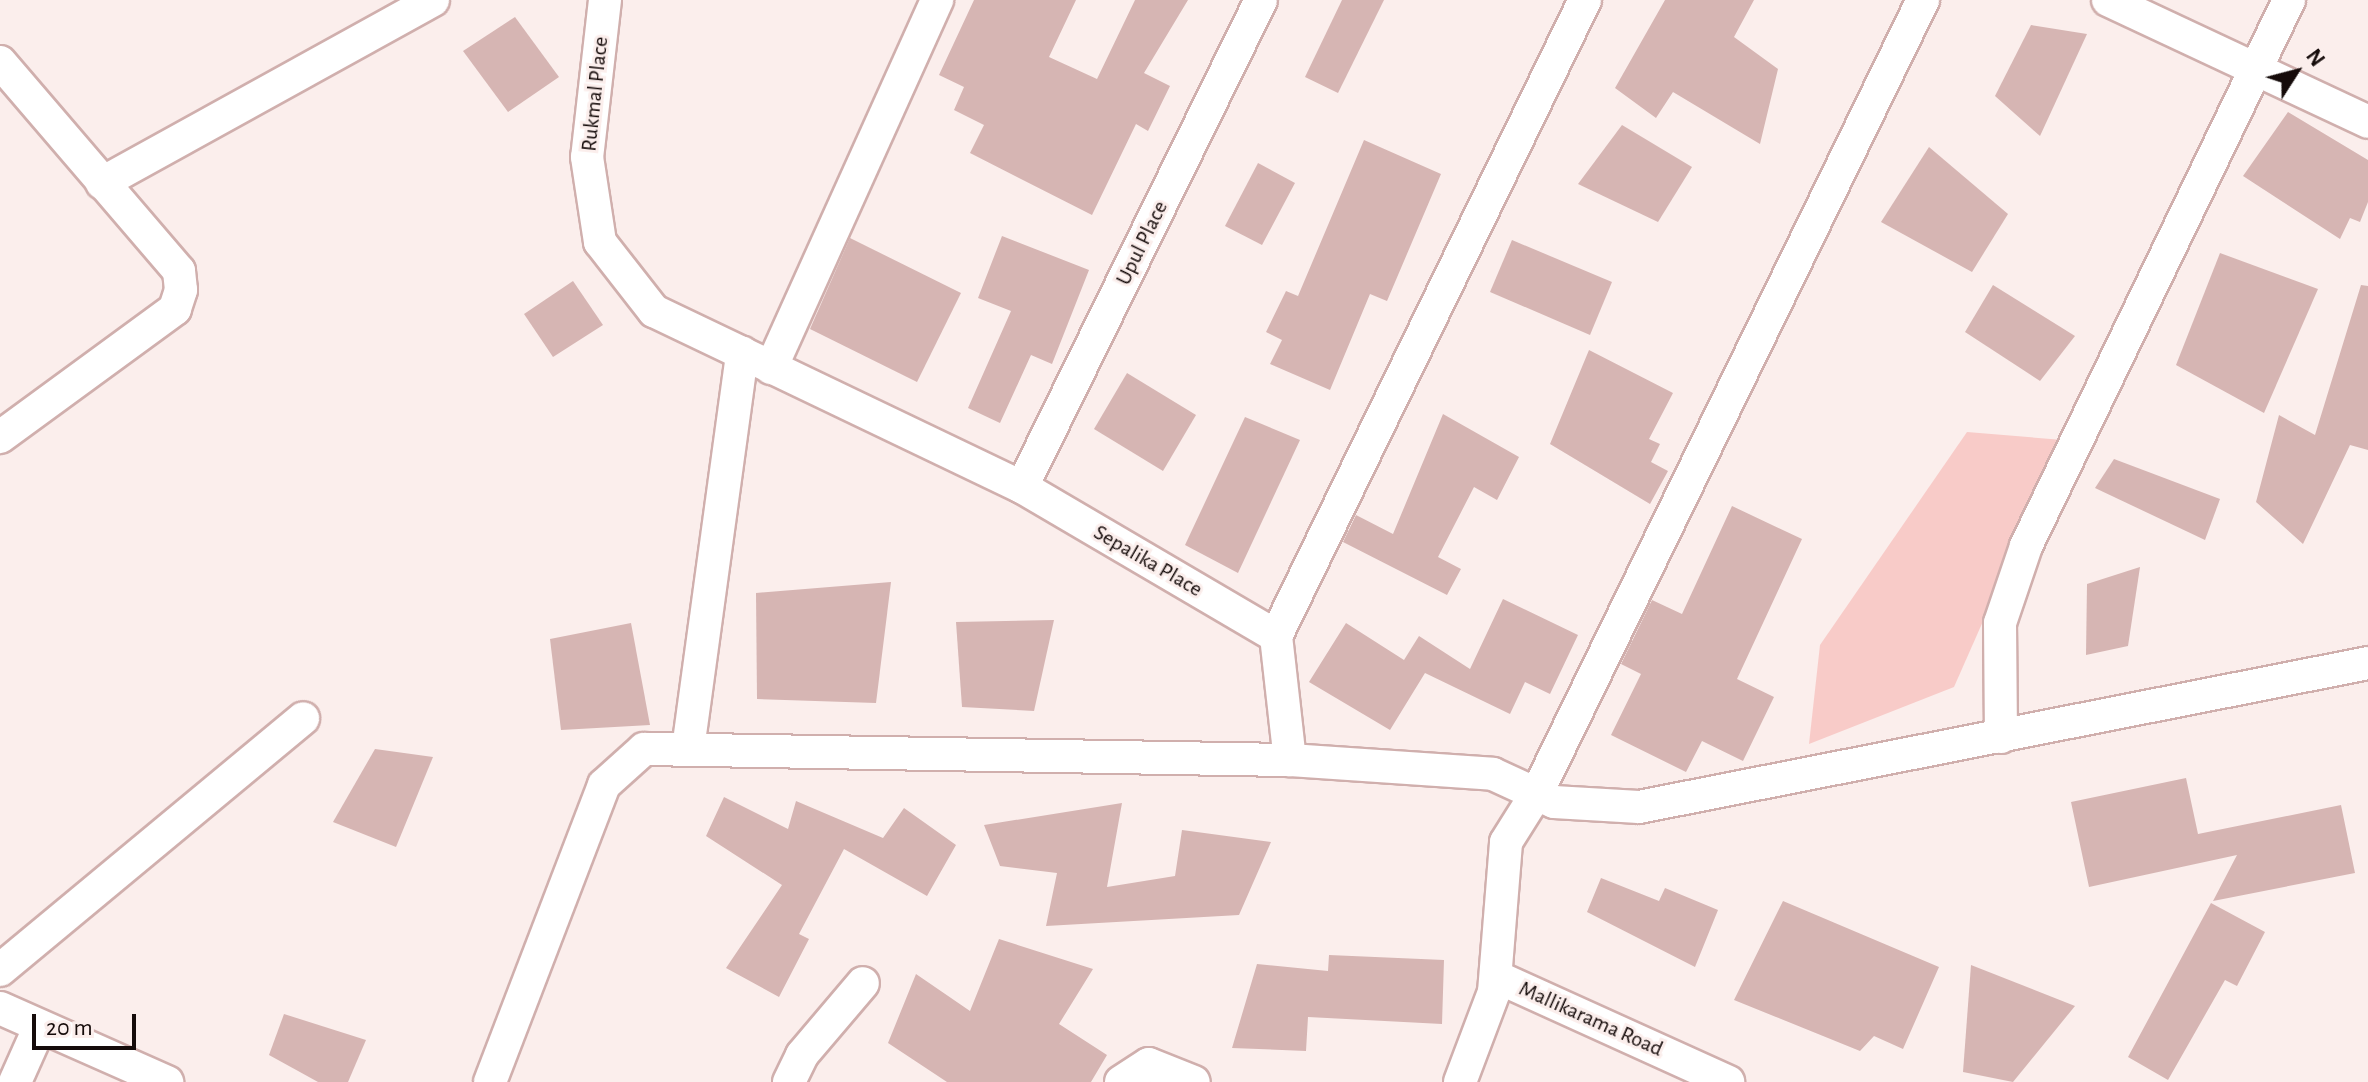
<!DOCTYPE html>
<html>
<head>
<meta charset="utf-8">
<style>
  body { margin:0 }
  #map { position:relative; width:2368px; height:1082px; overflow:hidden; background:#fbeeec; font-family:"Alegreya Sans",sans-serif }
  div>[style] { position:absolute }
  .green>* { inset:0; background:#f8cbc8 }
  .building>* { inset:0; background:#d6b5b3 }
  .roads { filter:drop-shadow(2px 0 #d0afad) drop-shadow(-2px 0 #d0afad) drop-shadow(0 2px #d0afad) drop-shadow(0 -2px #d0afad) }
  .street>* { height:32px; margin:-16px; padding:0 16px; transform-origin:16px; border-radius:16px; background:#fff }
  span { translate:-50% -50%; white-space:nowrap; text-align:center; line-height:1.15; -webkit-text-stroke:6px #fbeeec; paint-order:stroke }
  .street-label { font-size:22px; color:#150b0a }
  .north { position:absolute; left:2256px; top:32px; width:80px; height:80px; -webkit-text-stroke:6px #fbeeec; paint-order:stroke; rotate:54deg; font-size:22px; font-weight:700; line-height:32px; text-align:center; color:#150b0a }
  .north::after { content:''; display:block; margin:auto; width:28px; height:36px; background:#150b0a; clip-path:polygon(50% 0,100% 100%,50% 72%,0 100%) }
  .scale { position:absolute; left:32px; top:1014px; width:104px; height:36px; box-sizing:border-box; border:4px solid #150b0a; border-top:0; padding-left:10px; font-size:24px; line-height:28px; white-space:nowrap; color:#150b0a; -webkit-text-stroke:6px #fbeeec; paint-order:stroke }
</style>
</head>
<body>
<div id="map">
  <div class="green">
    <div style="clip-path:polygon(1967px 432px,2063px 440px,1954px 687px,1809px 744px,1820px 645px)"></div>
  </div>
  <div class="building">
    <div style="clip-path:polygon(974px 0,1076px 0,1049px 57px,1097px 79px,1135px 0,1188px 0,1144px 73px,1170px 86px,1148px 131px,1136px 124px,1092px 215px,970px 153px,984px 125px,954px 110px,964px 87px,939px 75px)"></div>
    <div style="clip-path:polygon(1342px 0,1384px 0,1338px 93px,1305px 77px)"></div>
    <div style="clip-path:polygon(1665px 0,1754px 0,1734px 37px,1778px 69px,1760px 144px,1673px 92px,1656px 118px,1615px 88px)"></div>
    <div style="clip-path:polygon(515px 17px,559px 77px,508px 112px,463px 51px)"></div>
    <div style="clip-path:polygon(2031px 25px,2087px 34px,2040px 136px,1995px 96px)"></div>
    <div style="clip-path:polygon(2288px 112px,2368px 160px,2368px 202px,2360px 222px,2350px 218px,2340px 239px,2243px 176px)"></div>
    <div style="clip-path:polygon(1622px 125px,1692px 167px,1658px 222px,1578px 184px)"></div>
    <div style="clip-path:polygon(1364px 140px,1441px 174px,1387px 301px,1370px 294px,1330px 390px,1270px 364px,1282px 340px,1266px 332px,1286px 291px,1298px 296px)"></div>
    <div style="clip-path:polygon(1929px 147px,2008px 214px,1972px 272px,1881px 222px)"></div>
    <div style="clip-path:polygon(1258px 163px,1295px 183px,1262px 245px,1225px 226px)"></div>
    <div style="clip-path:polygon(1002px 236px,1089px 270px,1052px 364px,1031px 355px,1000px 423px,968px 408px,1011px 311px,978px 298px)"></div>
    <div style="clip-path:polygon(850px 238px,961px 293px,917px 382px,810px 329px)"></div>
    <div style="clip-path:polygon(1512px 240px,1612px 282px,1590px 335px,1490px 292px)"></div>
    <div style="clip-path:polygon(2220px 253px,2318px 289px,2264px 413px,2176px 365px)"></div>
    <div style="clip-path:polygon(573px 281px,603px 325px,553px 357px,524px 314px)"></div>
    <div style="clip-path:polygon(1993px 285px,2075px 336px,2040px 381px,1965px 332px)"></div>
    <div style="clip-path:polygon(2361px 285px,2368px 286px,2368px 450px,2350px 445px,2303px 544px,2256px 502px,2279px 415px,2315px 435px)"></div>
    <div style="clip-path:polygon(1589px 350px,1673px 393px,1649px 439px,1660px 444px,1651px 462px,1668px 471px,1650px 504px,1550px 444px)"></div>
    <div style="clip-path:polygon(1127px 373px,1196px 415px,1163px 471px,1094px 429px)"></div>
    <div style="clip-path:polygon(1443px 414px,1519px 457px,1497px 500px,1474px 487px,1438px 557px,1461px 569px,1447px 595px,1343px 542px,1356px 515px,1393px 534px)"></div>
    <div style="clip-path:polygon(1245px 417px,1300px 440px,1238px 573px,1185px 545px)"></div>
    <div style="clip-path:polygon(2114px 459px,2220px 499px,2205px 540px,2095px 488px)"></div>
    <div style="clip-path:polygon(1732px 506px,1802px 539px,1737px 679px,1774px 697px,1743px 761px,1702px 741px,1686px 772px,1611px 735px,1641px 674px,1621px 664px,1652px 600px,1682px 614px)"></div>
    <div style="clip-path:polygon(2140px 567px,2128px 646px,2086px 655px,2087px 584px)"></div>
    <div style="clip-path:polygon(891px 582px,876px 703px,757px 699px,756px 593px)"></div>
    <div style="clip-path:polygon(1503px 599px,1578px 635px,1550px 694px,1525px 682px,1510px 714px,1425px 673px,1390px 730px,1309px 682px,1346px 623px,1404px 660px,1419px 636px,1470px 669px)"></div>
    <div style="clip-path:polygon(1054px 620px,1034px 711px,962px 707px,956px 622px)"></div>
    <div style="clip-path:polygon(631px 623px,650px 725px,561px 730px,550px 639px)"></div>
    <div style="clip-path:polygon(375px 749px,433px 757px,396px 847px,333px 822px)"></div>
    <div style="clip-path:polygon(2186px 778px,2198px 834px,2341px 805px,2355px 873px,2213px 901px,2237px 855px,2089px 887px,2071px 802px)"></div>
    <div style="clip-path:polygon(724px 797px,788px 829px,796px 801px,883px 838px,904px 808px,956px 845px,927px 896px,844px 849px,799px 934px,809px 939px,779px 997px,726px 968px,782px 885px,706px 836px)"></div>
    <div style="clip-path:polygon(1122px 803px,1107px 887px,1175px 876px,1182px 830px,1271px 842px,1239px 915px,1046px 926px,1057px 873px,1000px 866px,984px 825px)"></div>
    <div style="clip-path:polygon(1601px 878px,1659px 901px,1665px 888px,1718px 910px,1695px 967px,1587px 912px)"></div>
    <div style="clip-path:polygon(1783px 901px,1939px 967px,1903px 1049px,1874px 1036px,1860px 1051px,1734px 1000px)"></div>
    <div style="clip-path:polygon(2211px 903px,2265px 932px,2237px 986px,2225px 980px,2168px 1080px,2128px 1057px)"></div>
    <div style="clip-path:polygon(999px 939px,1093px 969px,1059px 1024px,1107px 1055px,1091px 1082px,947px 1082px,888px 1043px,916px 974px,970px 1011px)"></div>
    <div style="clip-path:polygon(1329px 955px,1444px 960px,1442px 1024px,1308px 1017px,1306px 1051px,1232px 1048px,1257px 964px,1328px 971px)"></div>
    <div style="clip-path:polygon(1971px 965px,2075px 1006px,2013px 1082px,1963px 1072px)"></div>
    <div style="clip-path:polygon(284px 1014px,366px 1040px,348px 1082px,318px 1082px,269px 1055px)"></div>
  </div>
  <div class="roads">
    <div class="street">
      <div style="left:605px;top:0;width:158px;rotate:96.5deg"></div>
      <div style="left:587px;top:157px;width:86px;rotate:81.3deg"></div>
      <div style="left:600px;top:242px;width:88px;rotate:52deg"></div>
      <div style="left:654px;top:311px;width:98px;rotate:25.5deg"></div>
      <div style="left:2108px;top:0;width:287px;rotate:25.1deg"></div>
      <div style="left:0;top:62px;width:275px;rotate:49.4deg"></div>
      <div style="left:179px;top:271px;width:19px;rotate:84deg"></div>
      <div style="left:181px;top:290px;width:20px;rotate:108deg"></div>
      <div style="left:175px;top:309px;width:217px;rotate:143.8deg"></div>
      <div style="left:102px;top:183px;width:378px;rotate:-28.9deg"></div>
      <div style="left:771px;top:368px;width:404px;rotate:-65.7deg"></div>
      <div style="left:1022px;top:487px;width:542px;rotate:-63.86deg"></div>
      <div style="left:1276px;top:636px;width:125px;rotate:83.6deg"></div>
      <div style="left:2001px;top:737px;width:114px;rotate:-90.5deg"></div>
      <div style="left:2000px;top:623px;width:81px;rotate:-71.3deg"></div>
      <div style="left:2026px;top:546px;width:606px;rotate:-64.28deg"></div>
      <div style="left:688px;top:749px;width:400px;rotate:-82.2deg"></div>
      <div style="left:742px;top:353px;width:310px;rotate:25.6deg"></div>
      <div style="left:1022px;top:487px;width:294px;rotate:30.4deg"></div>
      <div style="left:1276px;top:636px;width:707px;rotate:-64.09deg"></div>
      <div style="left:0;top:970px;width:394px;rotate:-39.7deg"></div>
      <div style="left:1497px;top:977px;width:254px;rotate:24.4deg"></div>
      <div style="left:0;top:1008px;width:183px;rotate:23.9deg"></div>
      <div style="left:15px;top:1082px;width:61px;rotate:-65.9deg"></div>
      <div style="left:490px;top:1082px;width:318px;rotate:-69deg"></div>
      <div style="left:604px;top:785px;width:54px;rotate:-42deg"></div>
      <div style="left:644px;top:749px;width:646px;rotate:0.98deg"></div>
      <div style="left:1290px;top:760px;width:203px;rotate:3.9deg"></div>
      <div style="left:1493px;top:774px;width:67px;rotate:24.7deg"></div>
      <div style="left:1554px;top:802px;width:85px;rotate:3.4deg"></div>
      <div style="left:1639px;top:807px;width:743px;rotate:-11.17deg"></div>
      <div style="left:789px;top:1082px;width:30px;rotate:-64deg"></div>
      <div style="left:802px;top:1055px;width:94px;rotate:-49.7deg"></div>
      <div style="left:1121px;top:1082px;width:33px;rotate:-33deg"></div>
      <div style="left:1149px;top:1064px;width:48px;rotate:21.8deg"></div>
      <div style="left:1460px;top:1082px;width:96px;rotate:-69.3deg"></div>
      <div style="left:1494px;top:992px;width:150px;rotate:-85.4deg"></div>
      <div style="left:1506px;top:842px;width:60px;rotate:-57.9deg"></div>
      <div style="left:1538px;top:791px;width:880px;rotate:-64.05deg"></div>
    </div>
  </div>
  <div class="street-label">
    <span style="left:595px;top:94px;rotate:-84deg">Rukmal Place</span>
    <span style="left:1142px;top:243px;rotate:-64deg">Upul Place</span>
    <span style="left:1148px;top:561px;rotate:30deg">Sepalika Place</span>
    <span style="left:1591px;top:1019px;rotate:24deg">Mallikarama Road</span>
  </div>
  <div class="north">N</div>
  <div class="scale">20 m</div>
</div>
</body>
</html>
